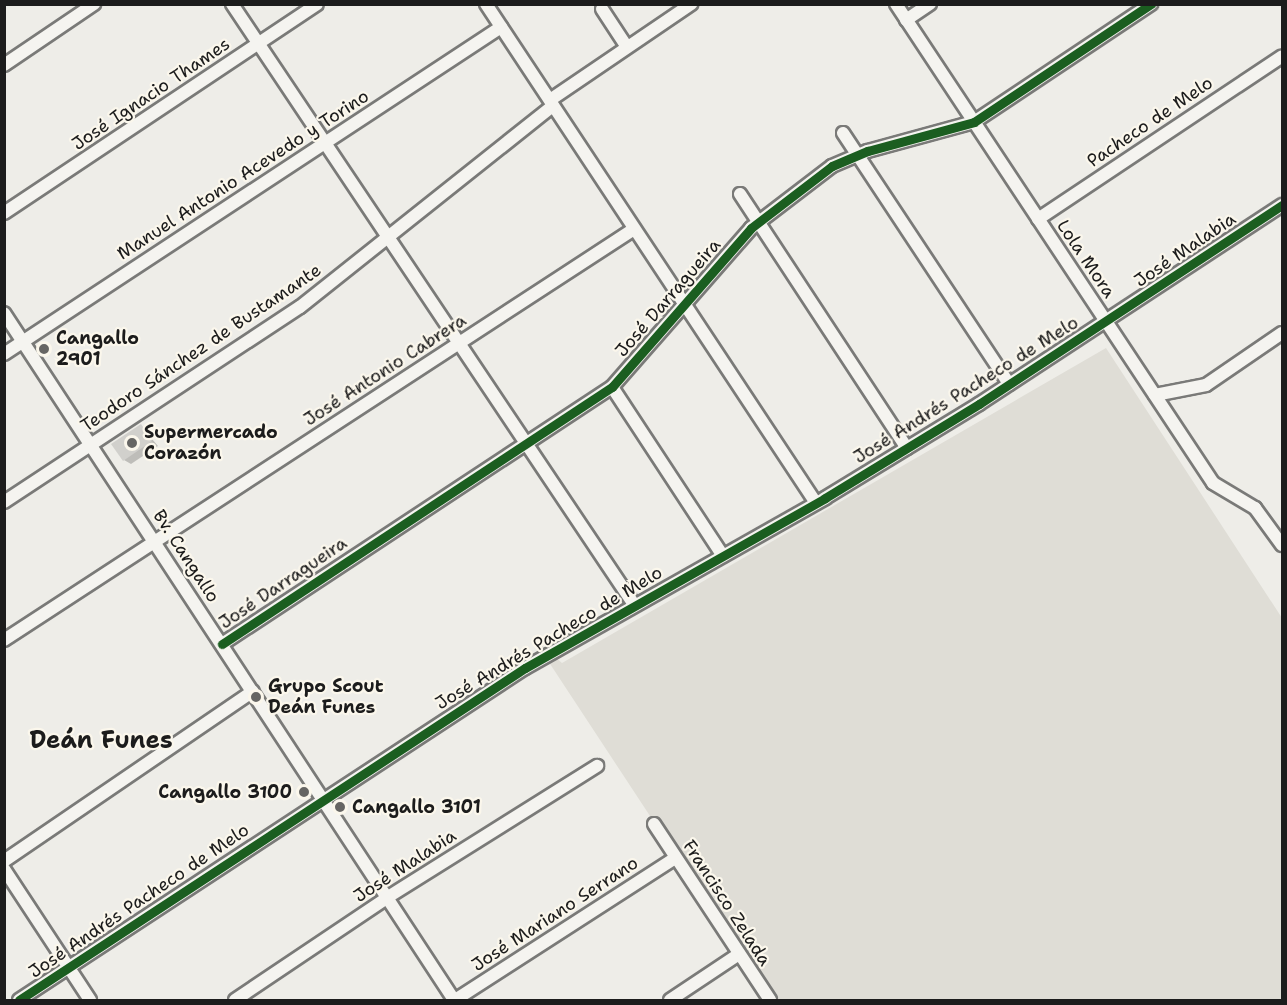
<!DOCTYPE html>
<html>
<head>
<meta charset="utf-8">
<style>
  body { margin:0 }
  #map { position:relative; width:1287px; height:1005px; overflow:hidden; background:#eeede8; font-family:"Shantell Sans",sans-serif }
  div>[style] { position:absolute }
  .built>* { inset:0; background:#dfddd6 }
  .shadow>* { inset:0; background:#0003 }
  .building>* { inset:0; background:#d1d0cc }
  .roads { filter:drop-shadow(2px 0 #7a7a78) drop-shadow(-2px 0 #7a7a78) drop-shadow(0 2px #7a7a78) drop-shadow(0 -2px #7a7a78) }
  .minor>* { height:12px; margin:-6px; padding:0 6px; transform-origin:6px; border-radius:6px; background:#f5f4f0 }
  .cycleway>* { height:9px; margin:-4.5px; padding:0 4.5px; transform-origin:4.5px; border-radius:4.5px; background:#1b5e20 }
  .dots>* { width:16px; height:16px; translate:-50% -50%; box-sizing:border-box; border:3px solid #fbf7ec; border-radius:50% }
  span { translate:-50% -50%; white-space:nowrap; text-align:center; line-height:1.15; -webkit-text-stroke:4.5px #fbf7ec; paint-order:stroke }
  .street-label { font-size:18px; color:#1c1c1c }
  .poi-label { font-size:18px; color:#1c1c1c; font-weight:700 }
  .left { translate:0 -50%; text-align:left }
  .right { translate:-100% -50%; text-align:right }
  .district-label { font-size:24px; color:#1c1c1c; font-weight:700 }
  .frame { position:absolute; inset:0; border:6px solid #1c1c1c; pointer-events:none }
</style>
</head>
<body>
<div id="map">
  <div class="built">
    <div style="clip-path:polygon(1106px 348px,1282px 618px,1282px 1000px,771px 1000px,533px 638px,562px 663px)"></div>
  </div>
  <div class="shadow">
    <div style="clip-path:polygon(141px 426px,158px 446px,131px 464px,124px 460px)"></div>
  </div>
  <div class="building">
    <div style="clip-path:polygon(141px 424px,152px 441px,123px 461px,111px 444px)"></div>
  </div>
  <div class="roads">
    <div class="minor">
      <div style="left:232px;top:4px;width:721px;rotate:56.2deg"></div>
      <div style="left:486px;top:4px;width:598px;rotate:56.52deg"></div>
      <div style="left:896px;top:4px;width:574px;rotate:56.5deg"></div>
      <div style="left:1213px;top:483px;width:49px;rotate:30.8deg"></div>
      <div style="left:1255px;top:508px;width:46px;rotate:53.9deg"></div>
      <div style="left:602px;top:9px;width:45px;rotate:56.7deg"></div>
      <div style="left:906px;top:20px;width:29px;rotate:-34deg"></div>
      <div style="left:4px;top:65px;width:109px;rotate:-34.1deg"></div>
      <div style="left:550px;top:100px;width:171px;rotate:-34.2deg"></div>
      <div style="left:843px;top:133px;width:301px;rotate:56.5deg"></div>
      <div style="left:740px;top:194px;width:304px;rotate:56.7deg"></div>
      <div style="left:4px;top:213px;width:376px;rotate:-33.7deg"></div>
      <div style="left:1038px;top:219px;width:293px;rotate:-33.7deg"></div>
      <div style="left:4px;top:313px;width:821px;rotate:56.77deg"></div>
      <div style="left:4px;top:354px;width:595px;rotate:-33.34deg"></div>
      <div style="left:612px;top:387px;width:202px;rotate:56.7deg"></div>
      <div style="left:1155px;top:395px;width:52px;rotate:-11.1deg"></div>
      <div style="left:1206px;top:385px;width:92px;rotate:-34.4deg"></div>
      <div style="left:4px;top:502px;width:354px;rotate:-33.4deg"></div>
      <div style="left:300px;top:307px;width:323px;rotate:-38.5deg"></div>
      <div style="left:4px;top:640px;width:752px;rotate:-33.12deg"></div>
      <div style="left:222px;top:644px;width:467px;rotate:-33.4deg"></div>
      <div style="left:612px;top:387px;width:211px;rotate:-48.8deg"></div>
      <div style="left:751px;top:228px;width:102px;rotate:-37.4deg"></div>
      <div style="left:832px;top:166px;width:39px;rotate:-23deg"></div>
      <div style="left:868px;top:151px;width:110px;rotate:-15.3deg"></div>
      <div style="left:974px;top:122px;width:213px;rotate:-33.7deg"></div>
      <div style="left:654px;top:824px;width:211px;rotate:56.6deg"></div>
      <div style="left:4px;top:861px;width:301px;rotate:-34.3deg"></div>
      <div style="left:4px;top:869px;width:157px;rotate:56.7deg"></div>
      <div style="left:19px;top:1000px;width:605px;rotate:-33.27deg"></div>
      <div style="left:525px;top:668px;width:345px;rotate:-29.5deg"></div>
      <div style="left:825px;top:498px;width:180px;rotate:-31.4deg"></div>
      <div style="left:979px;top:404px;width:363px;rotate:-33.3deg"></div>
      <div style="left:235px;top:1000px;width:184px;rotate:-33.9deg"></div>
      <div style="left:388px;top:897px;width:247px;rotate:-32.1deg"></div>
      <div style="left:455px;top:1000px;width:262px;rotate:-32.8deg"></div>
      <div style="left:670px;top:1000px;width:83px;rotate:-33.7deg"></div>
    </div>
  </div>
  <div class="cycleway">
    <div style="left:222px;top:644px;width:467px;rotate:-33.4deg"></div>
    <div style="left:612px;top:387px;width:211px;rotate:-48.8deg"></div>
    <div style="left:751px;top:228px;width:102px;rotate:-37.4deg"></div>
    <div style="left:832px;top:166px;width:39px;rotate:-23deg"></div>
    <div style="left:868px;top:151px;width:110px;rotate:-15.3deg"></div>
    <div style="left:974px;top:122px;width:213px;rotate:-33.7deg"></div>
    <div style="left:19px;top:1000px;width:605px;rotate:-33.27deg"></div>
    <div style="left:525px;top:668px;width:345px;rotate:-29.5deg"></div>
    <div style="left:825px;top:498px;width:180px;rotate:-31.4deg"></div>
    <div style="left:979px;top:404px;width:363px;rotate:-33.3deg"></div>
  </div>
  <div class="dots">
    <div style="left:44px;top:349px;background:#666563"></div>
    <div style="left:132px;top:443px;background:#666563"></div>
    <div style="left:256px;top:697px;background:#666563"></div>
    <div style="left:304px;top:792px;background:#666563"></div>
    <div style="left:340px;top:807px;background:#666563"></div>
  </div>
  <div class="street-label">
    <span style="left:151px;top:94px;rotate:-34deg">José Ignacio Thames</span>
    <span style="left:1150px;top:122px;rotate:-34deg">Pacheco de Melo</span>
    <span style="left:243px;top:175px;rotate:-33deg">Manuel Antonio Acevedo y Torino</span>
    <span style="left:1185px;top:250px;rotate:-34deg">José Malabia</span>
    <span style="left:1086px;top:259px;rotate:56deg">Lola Mora</span>
    <span style="left:668px;top:298px;rotate:-49deg">José Darragueira</span>
    <span style="left:201px;top:348px;rotate:-34deg">Teodoro Sánchez de Bustamante</span>
    <span style="left:385px;top:370px;rotate:-33deg">José Antonio Cabrera</span>
    <span style="left:966px;top:390px;rotate:-32deg">José Andrés Pacheco de Melo</span>
    <span style="left:186px;top:556px;rotate:57deg">Bv. Cangallo</span>
    <span style="left:283px;top:583px;rotate:-34deg">José Darragueira</span>
    <span style="left:549px;top:638px;rotate:-31deg">José Andrés Pacheco de Melo</span>
    <span style="left:405px;top:866px;rotate:-33deg">José Malabia</span>
    <span style="left:139px;top:901px;rotate:-34deg">José Andrés Pacheco de Melo</span>
    <span style="left:727px;top:903px;rotate:57deg">Francisco Zelada</span>
    <span style="left:555px;top:914px;rotate:-33deg">José Mariano Serrano</span>
  </div>
  <div class="poi-label">
    <span class="left" style="left:56px;top:349px">Cangallo<br>2901</span>
    <span class="left" style="left:144px;top:443px">Supermercado<br>Corazón</span>
    <span class="left" style="left:268px;top:697px">Grupo Scout<br>Deán Funes</span>
    <span class="right" style="left:292px;top:792px">Cangallo 3100</span>
    <span class="left" style="left:352px;top:807px">Cangallo 3101</span>
  </div>
  <div class="district-label">
    <span style="left:101px;top:741px">Deán Funes</span>
  </div>
  <div class="frame"></div>
</div>
</body>
</html>
